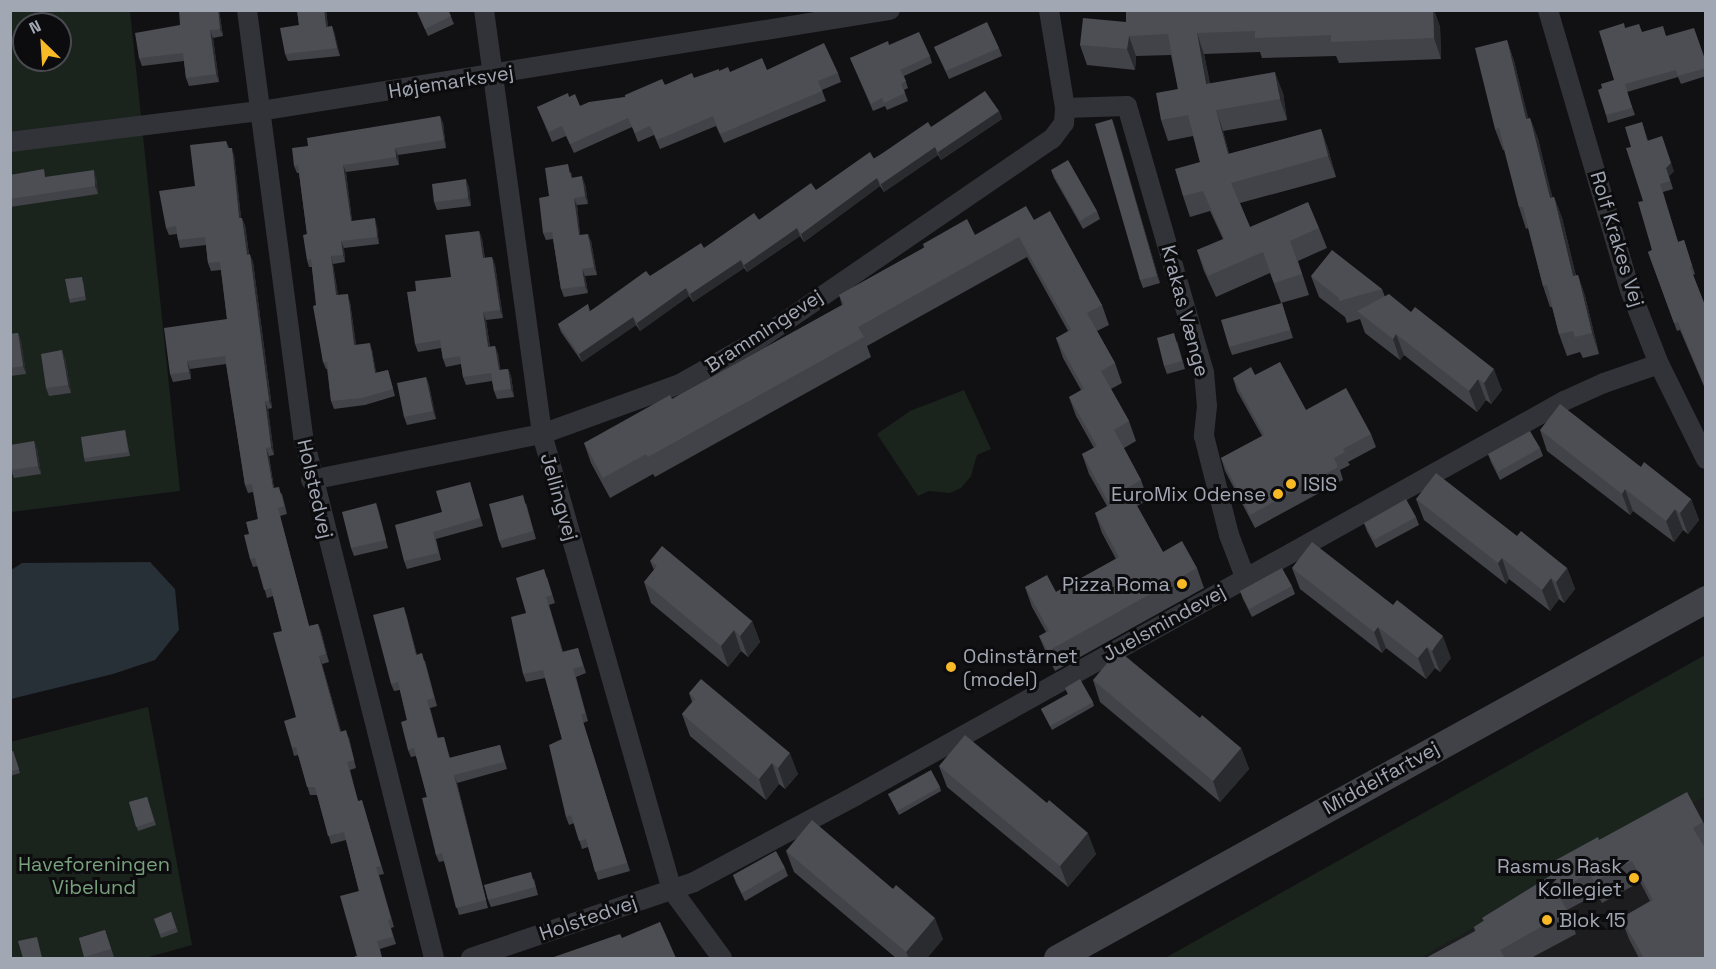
<!DOCTYPE html>
<html>
<head>
<meta charset="utf-8">
<style>
  body { margin:0 }
  #map { position:relative; width:1716px; height:969px; overflow:hidden; background:#111113; font-family:"Space Grotesk",sans-serif }
  div>[style] { position:absolute }
  .built>* { inset:0; background:#1d1d20 }
  .green>* { inset:0; background:#1b231d }
  .water>* { inset:0; background:#272f37 }
  .minor>* { height:20px; margin:-10px; padding:0 10px; transform-origin:10px; border-radius:10px; background:#323338 }
  .secondary>* { height:27px; margin:-13.5px; padding:0 13.5px; transform-origin:13.5px; border-radius:13.5px; background:#404248 }
  .wall>* { inset:0; background:#424348 }
  .shaded-wall>* { inset:0; background:#2a2b2e }
  .building>* { inset:0; background:#4d4e54 }
  .dots>* { width:16px; height:16px; translate:-50% -50%; box-sizing:border-box; border:3px solid #0c0c0e; border-radius:50% }
  span { translate:-50% -50%; white-space:nowrap; text-align:center; line-height:1.15; -webkit-text-stroke:6px #0c0c0e; paint-order:stroke }
  .street-label { font-size:20px; color:#a2a7b4 }
  .poi-label { font-size:20px; color:#a2a7b4 }
  .left { translate:0 -50%; text-align:left }
  .right { translate:-100% -50%; text-align:right }
  .park-label { font-size:20px; color:#78a07c }
  .frame { position:absolute; inset:0; border:12px solid #a2a7b4; pointer-events:none }
  .north { position:absolute; left:12px; top:12px; width:60px; height:60px; box-sizing:border-box; background:#0c0c0e; border:2px solid #484a50; border-radius:50%; rotate:335deg; font-size:16px; font-weight:700; line-height:24px; text-align:center; color:#a2a7b4 }
  .north::after { content:''; display:block; margin:auto; width:21px; height:27px; background:#f7b926; clip-path:polygon(50% 0,100% 100%,50% 72%,0 100%) }
</style>
</head>
<body>
<div id="map">
  <div class="built">
    <div style="clip-path:polygon(1705px 797px,1705px 958px,1421px 958px)"></div>
  </div>
  <div class="green">
    <div style="clip-path:polygon(evenodd,10px 11px,130px 11px,180px 491px,11px 512px,10px 11px,24px 24px,60px 24px,60px 60px,24px 60px,24px 24px)"></div>
    <div style="clip-path:polygon(964px 390px,991px 449px,977px 455px,971px 476px,961px 488px,950px 493px,929px 491px,918px 496px,877px 434px,910px 411px)"></div>
    <div style="clip-path:polygon(1705px 655px,1705px 797px,1421px 958px,1165px 958px)"></div>
    <div style="clip-path:polygon(148px 707px,192px 945px,145px 958px,11px 958px,10px 742px)"></div>
  </div>
  <div class="water">
    <div style="clip-path:polygon(150px 562px,175px 589px,179px 630px,155px 660px,113px 674px,11px 699px,11px 570px,22px 563px)"></div>
  </div>
  <div class="minor">
    <div style="left:247px;top:10px;width:430px;rotate:82.5deg"></div>
    <div style="left:303px;top:436px;width:538px;rotate:75.91deg"></div>
    <div style="left:484px;top:10px;width:428px;rotate:82.2deg"></div>
    <div style="left:542px;top:434px;width:474px;rotate:74.1deg"></div>
    <div style="left:672px;top:890px;width:84px;rotate:53.7deg"></div>
    <div style="left:1548px;top:10px;width:292px;rotate:73.7deg"></div>
    <div style="left:1630px;top:290px;width:79px;rotate:68.6deg"></div>
    <div style="left:1659px;top:364px;width:106px;rotate:63.7deg"></div>
    <div style="left:1065px;top:108px;width:62px;rotate:-1.8deg"></div>
    <div style="left:1127px;top:106px;width:277px;rotate:73.9deg"></div>
    <div style="left:1204px;top:372px;width:34px;rotate:85deg"></div>
    <div style="left:1207px;top:406px;width:30px;rotate:96deg"></div>
    <div style="left:1204px;top:436px;width:102px;rotate:75.8deg"></div>
    <div style="left:1229px;top:535px;width:45px;rotate:69.1deg"></div>
    <div style="left:10px;top:142px;width:252px;rotate:-7.1deg"></div>
    <div style="left:260px;top:111px;width:638px;rotate:-9.11deg"></div>
    <div style="left:311px;top:480px;width:236px;rotate:-11.3deg"></div>
    <div style="left:542px;top:434px;width:147px;rotate:-19.9deg"></div>
    <div style="left:680px;top:384px;width:90px;rotate:-29.4deg"></div>
    <div style="left:758px;top:340px;width:356px;rotate:-34.4deg"></div>
    <div style="left:1052px;top:139px;width:20px;rotate:-53deg"></div>
    <div style="left:1064px;top:123px;width:15px;rotate:-86deg"></div>
    <div style="left:1065px;top:108px;width:99px;rotate:-99.3deg"></div>
    <div style="left:471px;top:958px;width:236px;rotate:-18.8deg"></div>
    <div style="left:694px;top:882px;width:183px;rotate:-28.1deg"></div>
    <div style="left:855px;top:796px;width:812px;rotate:-29.12deg"></div>
    <div style="left:1564px;top:401px;width:44px;rotate:-24.2deg"></div>
    <div style="left:1604px;top:383px;width:58px;rotate:-19.1deg"></div>
  </div>
  <div class="secondary">
    <div style="left:1057px;top:958px;width:742px;rotate:-28.95deg"></div>
  </div>
  <div class="wall">
    <div style="clip-path:polygon(219px 10px,223px 36px,213px 38px,219px 82px,189px 86px,186px 78px,184px 61px,142px 66px,139px 58px,180px 25px)"></div>
    <div style="clip-path:polygon(297px 10px,326px 10px,328px 27px,332px 26px,340px 56px,288px 61px,285px 54px,299px 25px)"></div>
    <div style="clip-path:polygon(416px 10px,448px 10px,454px 24px,428px 36px)"></div>
    <div style="clip-path:polygon(1126px 10px,1434px 10px,1440px 27px,1441px 59px,1339px 63px,1336px 56px,1262px 58px,1260px 52px,1204px 54px,1210px 84px,1283px 93px,1287px 120px,1223px 131px,1229px 154px,1321px 129px,1328px 149px,1336px 177px,1240px 203px,1250px 227px,1319px 228px,1327px 248px,1298px 261px,1309px 295px,1281px 303px,1270px 273px,1216px 297px,1204px 271px,1197px 250px,1223px 239px,1210px 211px,1190px 217px,1183px 196px,1200px 162px,1193px 136px,1168px 141px,1161px 120px,1178px 89px,1171px 55px,1136px 56px,1135px 70px,1087px 65px,1080px 45px,1126px 22px)"></div>
    <div style="clip-path:polygon(1625px 28px,1642px 32px,1667px 36px,1706px 61px,1706px 76px,1681px 84px,1678px 77px,1627px 92px,1635px 115px,1608px 123px,1606px 115px,1602px 88px,1614px 80px)"></div>
    <div style="clip-path:polygon(1507px 40px,1514px 61px,1528px 119px,1530px 118px,1538px 139px,1552px 197px,1554px 197px,1562px 218px,1576px 276px,1578px 275px,1585px 296px,1599px 354px,1583px 358px,1580px 352px,1567px 356px,1559px 334px,1552px 307px,1550px 307px,1543px 286px,1528px 228px,1526px 229px,1519px 207px,1504px 150px,1503px 150px,1495px 129px)"></div>
    <div style="clip-path:polygon(889px 45px,930px 56px,932px 63px,904px 76px,908px 88px,904px 90px,908px 101px,887px 110px,885px 106px,873px 111px,850px 58px)"></div>
    <div style="clip-path:polygon(934px 47px,999px 48px,1002px 56px,949px 79px)"></div>
    <div style="clip-path:polygon(767px 70px,838px 73px,841px 82px,822px 90px,826px 101px,724px 143px,716px 126px,660px 149px,654px 135px,638px 142px,632px 127px,574px 153px,566px 136px,552px 142px,537px 107px,569px 97px,580px 106px,625px 97px,665px 85px,694px 78px,719px 71px,730px 72px)"></div>
    <div style="clip-path:polygon(999px 111px,1002px 119px,941px 160px,938px 155px,884px 192px,880px 186px,804px 242px,800px 236px,747px 272px,744px 268px,693px 302px,689px 296px,640px 331px,636px 325px,582px 362px,561px 332px,558px 324px,588px 304px,590px 311px,650px 276px,816px 190px,931px 127px)"></div>
    <div style="clip-path:polygon(440px 116px,443px 123px,446px 148px,398px 155px,399px 165px,346px 172px,352px 221px,377px 226px,379px 244px,344px 248px,345px 262px,333px 264px,338px 295px,350px 302px,356px 345px,372px 350px,376px 373px,388px 370px,395px 396px,365px 405px,334px 409px,331px 401px,327px 369px,326px 369px,323px 362px,312px 267px,309px 267px,307px 260px,307px 234px,299px 173px,297px 173px,294px 166px,308px 146px)"></div>
    <div style="clip-path:polygon(1112px 119px,1160px 283px,1143px 288px,1140px 280px)"></div>
    <div style="clip-path:polygon(1642px 122px,1648px 141px,1674px 171px,1669px 176px,1673px 189px,1663px 192px,1678px 242px,1684px 240px,1695px 274px,1693px 275px,1706px 308px,1706px 391px,1680px 330px,1677px 331px,1648px 252px,1652px 250px,1643px 201px)"></div>
    <div style="clip-path:polygon(226px 141px,229px 148px,234px 155px,241px 218px,245px 225px,249px 254px,253px 262px,272px 408px,268px 409px,274px 455px,269px 456px,274px 488px,282px 494px,287px 514px,280px 516px,309px 626px,318px 624px,321px 631px,329px 662px,322px 664px,341px 731px,349px 738px,356px 768px,350px 770px,358px 801px,364px 808px,384px 874px,379px 875px,394px 927px,391px 928px,396px 944px,380px 949px,382px 958px,351px 958px,357px 956px,359px 891px,346px 840px,331px 844px,317px 795px,310px 795px,298px 755px,294px 756px,292px 748px,296px 717px,282px 631px,273px 596px,267px 598px,258px 566px,253px 567px,250px 559px,249px 534px,258px 519px,253px 492px,248px 493px,245px 485px,226px 364px,190px 369px,191px 379px,173px 382px,170px 374px,227px 319px,221px 270px,211px 271px,208px 263px,206px 245px,180px 248px,178px 240px,177px 234px,169px 235px,166px 228px)"></div>
    <div style="clip-path:polygon(1051px 170px,1097px 211px,1100px 219px,1083px 229px,1054px 178px)"></div>
    <div style="clip-path:polygon(571px 172px,572px 178px,585px 184px,588px 204px,577px 205px,580px 235px,591px 241px,597px 275px,585px 276px,588px 293px,564px 297px,561px 289px,553px 239px,546px 240px,543px 233px,549px 196px)"></div>
    <div style="clip-path:polygon(10px 175px,47px 177px,96px 177px,98px 194px,10px 207px)"></div>
    <div style="clip-path:polygon(469px 187px,471px 206px,437px 210px,434px 202px)"></div>
    <div style="clip-path:polygon(1034px 220px,1102px 305px,1109px 325px,1097px 331px,1115px 363px,1122px 383px,1111px 389px,1129px 421px,1136px 441px,1124px 448px,1141px 480px,1148px 500px,1137px 506px,1163px 552px,1197px 568px,1204px 588px,1055px 671px,1047px 655px,1039px 636px,1046px 632px,1032px 607px,1025px 587px,1056px 592px,1116px 559px,1102px 533px,1095px 513px,1107px 506px,1089px 474px,1082px 454px,1094px 448px,1076px 416px,1069px 397px,1081px 390px,1063px 358px,1056px 338px,1068px 331px,1027px 257px,867px 346px,871px 357px,655px 477px,653px 474px,610px 498px,591px 463px,584px 443px,672px 399px,842px 305px,839px 295px,924px 248px,923px 244px,975px 235px)"></div>
    <div style="clip-path:polygon(479px 231px,482px 239px,485px 258px,492px 257px,495px 265px,503px 318px,486px 320px,490px 347px,495px 346px,498px 354px,500px 370px,508px 369px,511px 376px,514px 397px,497px 399px,494px 391px,492px 381px,466px 385px,463px 377px,461px 364px,446px 367px,443px 359px,441px 348px,418px 352px,415px 344px,416px 291px,451px 277px)"></div>
    <div style="clip-path:polygon(1311px 276px,1382px 289px,1385px 297px,1502px 390px,1491px 404px,1486px 400px,1477px 412px,1404px 355px,1400px 360px,1365px 333px,1360px 319px,1347px 323px,1345px 317px,1319px 297px)"></div>
    <div style="clip-path:polygon(83px 281px,86px 300px,70px 303px,69px 299px)"></div>
    <div style="clip-path:polygon(1282px 303px,1293px 338px,1232px 355px,1229px 347px)"></div>
    <div style="clip-path:polygon(18px 333px,21px 341px,26px 374px,10px 376px,10px 334px)"></div>
    <div style="clip-path:polygon(1177px 341px,1185px 369px,1167px 374px,1164px 366px)"></div>
    <div style="clip-path:polygon(65px 358px,71px 393px,49px 396px,46px 388px)"></div>
    <div style="clip-path:polygon(1255px 375px,1306px 410px,1371px 434px,1376px 447px,1348px 462px,1350px 465px,1340px 470px,1343px 480px,1255px 528px,1225px 471px,1221px 458px,1262px 436px,1237px 391px,1233px 378px)"></div>
    <div style="clip-path:polygon(426px 377px,429px 385px,436px 419px,407px 425px,404px 417px)"></div>
    <div style="clip-path:polygon(125px 430px,130px 456px,85px 462px,84px 458px)"></div>
    <div style="clip-path:polygon(1540px 430px,1641px 467px,1691px 499px,1699px 520px,1688px 534px,1683px 530px,1674px 542px,1633px 511px,1630px 515px,1547px 451px)"></div>
    <div style="clip-path:polygon(34px 441px,37px 449px,41px 474px,14px 478px,11px 470px)"></div>
    <div style="clip-path:polygon(1540px 448px,1543px 456px,1500px 480px,1491px 462px,1488px 454px)"></div>
    <div style="clip-path:polygon(470px 482px,483px 526px,436px 539px,441px 560px,407px 569px,404px 561px,442px 512px)"></div>
    <div style="clip-path:polygon(1416px 499px,1517px 536px,1567px 568px,1575px 589px,1564px 603px,1559px 599px,1550px 611px,1509px 579px,1506px 584px,1424px 520px)"></div>
    <div style="clip-path:polygon(376px 503px,388px 548px,354px 556px,351px 548px)"></div>
    <div style="clip-path:polygon(526px 503px,536px 539px,502px 548px,499px 541px)"></div>
    <div style="clip-path:polygon(1416px 517px,1419px 525px,1376px 548px,1367px 531px,1364px 523px)"></div>
    <div style="clip-path:polygon(650px 561px,752px 621px,760px 642px,748px 657px,741px 651px,728px 667px,651px 603px,644px 582px,654px 570px)"></div>
    <div style="clip-path:polygon(1292px 568px,1451px 658px,1440px 672px,1435px 668px,1426px 679px,1386px 648px,1382px 653px,1300px 589px)"></div>
    <div style="clip-path:polygon(547px 577px,555px 603px,549px 605px,563px 652px,578px 648px,586px 673px,576px 677px,588px 721px,583px 723px,630px 871px,598px 880px,588px 847px,582px 849px,574px 823px,569px 825px,566px 817px,562px 739px,545px 678px,526px 682px,523px 674px,526px 613px)"></div>
    <div style="clip-path:polygon(1292px 586px,1295px 594px,1252px 617px,1243px 599px,1240px 591px)"></div>
    <div style="clip-path:polygon(406px 614px,417px 655px,425px 661px,437px 706px,430px 708px,438px 738px,444px 737px,450px 758px,500px 745px,507px 769px,457px 783px,488px 908px,459px 915px,444px 861px,439px 862px,436px 855px,427px 797px,416px 756px,411px 757px,408px 750px,407px 720px,400px 690px,394px 691px,391px 684px)"></div>
    <div style="clip-path:polygon(1093px 680px,1200px 718px,1241px 748px,1249px 769px,1220px 802px,1100px 702px)"></div>
    <div style="clip-path:polygon(1065px 688px,1093px 702px,1094px 706px,1052px 730px,1041px 709px,1068px 694px)"></div>
    <div style="clip-path:polygon(689px 693px,798px 774px,785px 789px,779px 784px,766px 800px,690px 736px,682px 714px,692px 702px)"></div>
    <div style="clip-path:polygon(13px 751px,20px 773px,10px 776px,10px 752px)"></div>
    <div style="clip-path:polygon(939px 766px,1047px 803px,1096px 854px,1068px 887px,947px 787px)"></div>
    <div style="clip-path:polygon(940px 787px,941px 791px,899px 815px,888px 794px)"></div>
    <div style="clip-path:polygon(147px 797px,156px 825px,138px 831px,129px 802px)"></div>
    <div style="clip-path:polygon(1703px 822px,1706px 827px,1706px 846px,1704px 847px,1706px 958px,1639px 958px,1629px 939px,1621px 918px,1650px 901px,1640px 882px,1602px 903px,1597px 894px,1567px 910px,1576px 934px,1531px 958px,1426px 958px,1475px 931px,1474px 927px,1560px 870px,1556px 860px,1599px 840px)"></div>
    <div style="clip-path:polygon(786px 851px,893px 889px,943px 939px,927px 958px,896px 958px,794px 872px)"></div>
    <div style="clip-path:polygon(785px 868px,788px 876px,745px 901px,736px 883px,733px 875px)"></div>
    <div style="clip-path:polygon(534px 879px,538px 895px,491px 907px,488px 900px)"></div>
    <div style="clip-path:polygon(171px 912px,178px 932px,161px 938px,154px 919px)"></div>
    <div style="clip-path:polygon(105px 930px,114px 957px,109px 958px,85px 958px,79px 938px)"></div>
  </div>
  <div class="shaded-wall">
    <div style="clip-path:polygon(218px 10px,219px 10px,223px 36px,220px 29px)"></div>
    <div style="clip-path:polygon(324px 10px,326px 10px,329px 34px,326px 27px)"></div>
    <div style="clip-path:polygon(1433px 10px,1434px 10px,1440px 27px,1441px 59px,1434px 38px)"></div>
    <div style="clip-path:polygon(332px 26px,335px 34px,340px 56px,337px 48px)"></div>
    <div style="clip-path:polygon(210px 30px,213px 38px,219px 82px,216px 74px)"></div>
    <div style="clip-path:polygon(1197px 33px,1204px 54px,1214px 105px,1206px 84px)"></div>
    <div style="clip-path:polygon(1129px 36px,1136px 56px,1135px 70px,1127px 49px)"></div>
    <div style="clip-path:polygon(1507px 40px,1514px 61px,1534px 140px,1526px 119px)"></div>
    <div style="clip-path:polygon(1275px 72px,1283px 93px,1287px 120px,1280px 99px)"></div>
    <div style="clip-path:polygon(1216px 110px,1223px 131px,1235px 175px,1228px 154px)"></div>
    <div style="clip-path:polygon(999px 111px,1002px 119px,941px 160px,938px 152px)"></div>
    <div style="clip-path:polygon(440px 116px,443px 123px,446px 148px,444px 140px)"></div>
    <div style="clip-path:polygon(1530px 118px,1538px 139px,1558px 219px,1550px 198px)"></div>
    <div style="clip-path:polygon(1112px 119px,1115px 127px,1160px 283px,1157px 276px)"></div>
    <div style="clip-path:polygon(1321px 129px,1328px 149px,1336px 177px,1328px 156px)"></div>
    <div style="clip-path:polygon(1662px 136px,1674px 171px,1669px 176px,1673px 189px,1666px 168px)"></div>
    <div style="clip-path:polygon(935px 147px,938px 155px,884px 192px,881px 184px)"></div>
    <div style="clip-path:polygon(232px 148px,234px 155px,242px 226px,239px 218px)"></div>
    <div style="clip-path:polygon(395px 148px,398px 155px,399px 165px,396px 157px)"></div>
    <div style="clip-path:polygon(343px 165px,346px 172px,353px 229px,351px 221px)"></div>
    <div style="clip-path:polygon(94px 170px,96px 177px,98px 194px,95px 186px)"></div>
    <div style="clip-path:polygon(582px 176px,585px 184px,588px 204px,585px 196px)"></div>
    <div style="clip-path:polygon(877px 178px,880px 186px,804px 242px,801px 234px)"></div>
    <div style="clip-path:polygon(466px 179px,469px 187px,471px 206px,468px 198px)"></div>
    <div style="clip-path:polygon(1554px 197px,1562px 218px,1581px 297px,1573px 276px)"></div>
    <div style="clip-path:polygon(574px 198px,577px 205px,581px 243px,579px 235px)"></div>
    <div style="clip-path:polygon(242px 218px,245px 225px,250px 262px,247px 255px)"></div>
    <div style="clip-path:polygon(375px 218px,377px 226px,379px 244px,377px 237px)"></div>
    <div style="clip-path:polygon(797px 228px,800px 236px,747px 272px,744px 265px)"></div>
    <div style="clip-path:polygon(479px 231px,482px 239px,486px 266px,483px 258px)"></div>
    <div style="clip-path:polygon(588px 234px,591px 241px,597px 275px,594px 267px)"></div>
    <div style="clip-path:polygon(341px 241px,344px 248px,345px 262px,343px 255px)"></div>
    <div style="clip-path:polygon(250px 254px,253px 262px,272px 408px,269px 401px)"></div>
    <div style="clip-path:polygon(331px 256px,333px 264px,339px 302px,336px 295px)"></div>
    <div style="clip-path:polygon(492px 257px,495px 265px,503px 318px,500px 310px)"></div>
    <div style="clip-path:polygon(741px 260px,744px 268px,693px 302px,690px 294px)"></div>
    <div style="clip-path:polygon(582px 269px,585px 276px,588px 293px,585px 286px)"></div>
    <div style="clip-path:polygon(1578px 275px,1585px 296px,1599px 354px,1592px 333px)"></div>
    <div style="clip-path:polygon(686px 288px,689px 296px,640px 331px,637px 323px)"></div>
    <div style="clip-path:polygon(348px 294px,350px 302px,357px 352px,354px 345px)"></div>
    <div style="clip-path:polygon(483px 312px,486px 320px,491px 355px,488px 347px)"></div>
    <div style="clip-path:polygon(633px 317px,636px 325px,582px 362px,579px 354px)"></div>
    <div style="clip-path:polygon(18px 333px,21px 341px,26px 374px,23px 366px)"></div>
    <div style="clip-path:polygon(1396px 334px,1404px 355px,1400px 360px,1393px 339px)"></div>
    <div style="clip-path:polygon(370px 343px,372px 350px,378px 380px,375px 373px)"></div>
    <div style="clip-path:polygon(495px 346px,498px 354px,502px 378px,499px 370px)"></div>
    <div style="clip-path:polygon(62px 350px,65px 358px,71px 393px,68px 385px)"></div>
    <div style="clip-path:polygon(187px 361px,190px 369px,191px 379px,189px 372px)"></div>
    <div style="clip-path:polygon(508px 369px,511px 376px,514px 397px,511px 389px)"></div>
    <div style="clip-path:polygon(1494px 369px,1502px 390px,1491px 404px,1484px 383px)"></div>
    <div style="clip-path:polygon(426px 377px,429px 385px,436px 419px,433px 411px)"></div>
    <div style="clip-path:polygon(1478px 379px,1486px 400px,1477px 412px,1469px 391px)"></div>
    <div style="clip-path:polygon(265px 401px,268px 409px,274px 455px,271px 447px)"></div>
    <div style="clip-path:polygon(34px 441px,37px 449px,41px 474px,38px 466px)"></div>
    <div style="clip-path:polygon(266px 448px,269px 456px,275px 496px,273px 488px)"></div>
    <div style="clip-path:polygon(1625px 489px,1633px 511px,1630px 515px,1622px 494px)"></div>
    <div style="clip-path:polygon(1691px 499px,1699px 520px,1688px 534px,1680px 513px)"></div>
    <div style="clip-path:polygon(376px 503px,379px 511px,388px 548px,386px 540px)"></div>
    <div style="clip-path:polygon(1675px 509px,1683px 530px,1674px 542px,1666px 521px)"></div>
    <div style="clip-path:polygon(1502px 558px,1509px 579px,1506px 584px,1498px 563px)"></div>
    <div style="clip-path:polygon(1567px 568px,1575px 589px,1564px 603px,1556px 582px)"></div>
    <div style="clip-path:polygon(1551px 578px,1559px 599px,1550px 611px,1542px 590px)"></div>
    <div style="clip-path:polygon(404px 607px,406px 614px,419px 663px,416px 655px)"></div>
    <div style="clip-path:polygon(752px 621px,760px 642px,748px 657px,740px 636px)"></div>
    <div style="clip-path:polygon(318px 624px,321px 631px,329px 662px,326px 654px)"></div>
    <div style="clip-path:polygon(1378px 627px,1386px 648px,1382px 653px,1374px 632px)"></div>
    <div style="clip-path:polygon(734px 630px,741px 651px,728px 667px,721px 646px)"></div>
    <div style="clip-path:polygon(1443px 636px,1451px 658px,1440px 672px,1432px 651px)"></div>
    <div style="clip-path:polygon(1427px 647px,1435px 668px,1426px 679px,1418px 658px)"></div>
    <div style="clip-path:polygon(319px 656px,322px 664px,343px 739px,340px 732px)"></div>
    <div style="clip-path:polygon(346px 730px,349px 738px,356px 768px,354px 760px)"></div>
    <div style="clip-path:polygon(1241px 748px,1249px 769px,1220px 802px,1213px 781px)"></div>
    <div style="clip-path:polygon(790px 753px,798px 774px,785px 789px,778px 768px)"></div>
    <div style="clip-path:polygon(772px 763px,779px 784px,766px 800px,759px 779px)"></div>
    <div style="clip-path:polygon(454px 775px,457px 783px,488px 908px,486px 900px)"></div>
    <div style="clip-path:polygon(1088px 833px,1096px 854px,1068px 887px,1060px 866px)"></div>
    <div style="clip-path:polygon(935px 918px,943px 939px,927px 958px,909px 958px,906px 952px)"></div>
  </div>
  <div class="building">
    <div style="clip-path:polygon(179px 10px,218px 10px,220px 29px,210px 30px,216px 74px,186px 78px,183px 53px,139px 58px,135px 33px,180px 25px)"></div>
    <div style="clip-path:polygon(297px 10px,324px 10px,326px 27px,332px 26px,337px 48px,285px 54px,280px 28px,299px 25px)"></div>
    <div style="clip-path:polygon(417px 10px,448px 10px,451px 16px,425px 29px)"></div>
    <div style="clip-path:polygon(1126px 10px,1433px 10px,1434px 38px,1331px 42px,1331px 35px,1255px 38px,1255px 31px,1197px 33px,1206px 84px,1275px 72px,1280px 99px,1216px 110px,1228px 154px,1321px 129px,1328px 156px,1231px 183px,1250px 227px,1308px 202px,1319px 228px,1290px 241px,1302px 274px,1274px 283px,1263px 252px,1208px 276px,1197px 250px,1224px 239px,1203px 191px,1183px 196px,1175px 169px,1200px 162px,1188px 115px,1161px 120px,1156px 93px,1178px 89px,1168px 34px,1129px 36px,1127px 49px,1080px 45px,1083px 18px,1126px 22px)"></div>
    <div style="clip-path:polygon(987px 22px,999px 48px,946px 71px,934px 47px)"></div>
    <div style="clip-path:polygon(1624px 23px,1625px 28px,1639px 24px,1642px 32px,1663px 26px,1666px 36px,1694px 28px,1706px 62px,1706px 68px,1678px 76px,1676px 70px,1625px 84px,1632px 108px,1606px 115px,1598px 90px,1602px 88px,1601px 84px,1614px 80px,1599px 31px)"></div>
    <div style="clip-path:polygon(919px 32px,930px 56px,900px 70px,906px 81px,901px 84px,905px 93px,884px 103px,882px 98px,871px 104px,850px 58px,888px 41px,889px 45px)"></div>
    <div style="clip-path:polygon(1507px 40px,1526px 119px,1530px 118px,1550px 198px,1554px 197px,1573px 276px,1578px 275px,1592px 333px,1575px 337px,1573px 331px,1559px 334px,1547px 285px,1543px 286px,1523px 207px,1519px 207px,1499px 128px,1495px 129px,1475px 48px)"></div>
    <div style="clip-path:polygon(824px 43px,838px 73px,818px 81px,822px 91px,720px 134px,713px 116px,657px 140px,650px 126px,635px 133px,628px 118px,570px 144px,562px 126px,549px 132px,537px 107px,568px 93px,569px 97px,575px 94px,580px 106px,589px 102px,625px 97px,625px 95px,662px 79px,665px 85px,692px 73px,694px 78px,719px 69px,719px 71px,728px 67px,730px 72px,762px 58px,767px 70px)"></div>
    <div style="clip-path:polygon(985px 91px,999px 111px,938px 152px,935px 147px,881px 184px,877px 178px,801px 234px,797px 228px,744px 265px,741px 260px,690px 294px,686px 288px,637px 323px,633px 317px,579px 354px,558px 324px,588px 304px,589px 312px,646px 271px,650px 276px,701px 243px,704px 248px,754px 213px,759px 220px,811px 183px,816px 190px,870px 152px,874px 159px,928px 122px,931px 127px)"></div>
    <div style="clip-path:polygon(440px 116px,444px 140px,395px 148px,396px 157px,343px 165px,351px 221px,375px 218px,377px 237px,341px 241px,343px 255px,331px 256px,336px 295px,348px 294px,354px 345px,370px 343px,375px 373px,388px 370px,393px 389px,362px 398px,331px 401px,327px 362px,323px 362px,313px 306px,316px 305px,311px 259px,307px 260px,303px 235px,307px 234px,298px 165px,294px 166px,292px 148px,308px 146px,307px 138px)"></div>
    <div style="clip-path:polygon(1112px 119px,1157px 276px,1140px 280px,1095px 124px)"></div>
    <div style="clip-path:polygon(1642px 122px,1647px 141px,1662px 136px,1671px 163px,1666px 168px,1670px 181px,1660px 184px,1678px 242px,1684px 240px,1692px 266px,1690px 267px,1706px 308px,1706px 387px,1705px 387px,1678px 322px,1674px 323px,1648px 252px,1652px 250px,1638px 202px,1643px 201px,1626px 148px,1631px 147px,1625px 127px)"></div>
    <div style="clip-path:polygon(226px 141px,227px 148px,232px 148px,239px 218px,242px 218px,247px 255px,250px 254px,269px 401px,265px 401px,271px 447px,266px 448px,273px 488px,279px 487px,284px 506px,278px 508px,309px 626px,318px 624px,326px 654px,319px 656px,340px 732px,346px 730px,354px 760px,347px 762px,358px 801px,362px 800px,381px 866px,376px 867px,391px 919px,388px 920px,393px 937px,377px 941px,382px 958px,351px 958px,357px 956px,340px 896px,359px 891px,344px 832px,328px 836px,315px 787px,307px 787px,296px 747px,292px 748px,284px 721px,296px 717px,273px 633px,282px 631px,271px 588px,264px 590px,255px 558px,250px 559px,244px 535px,249px 534px,246px 522px,258px 519px,252px 484px,245px 485px,225px 356px,187px 361px,189px 372px,170px 374px,164px 328px,227px 319px,220px 262px,208px 263px,205px 237px,178px 240px,176px 226px,166px 228px,159px 191px,195px 186px,190px 145px)"></div>
    <div style="clip-path:polygon(1068px 160px,1097px 211px,1080px 221px,1051px 170px)"></div>
    <div style="clip-path:polygon(568px 164px,571px 178px,582px 176px,585px 196px,574px 198px,579px 235px,588px 234px,594px 267px,582px 269px,585px 286px,561px 289px,552px 232px,543px 233px,539px 198px,549px 196px,545px 168px)"></div>
    <div style="clip-path:polygon(44px 169px,45px 177px,94px 170px,95px 186px,10px 199px,10px 175px)"></div>
    <div style="clip-path:polygon(466px 179px,468px 198px,434px 202px,432px 184px)"></div>
    <div style="clip-path:polygon(1026px 206px,1034px 220px,1050px 211px,1102px 305px,1087px 313px,1115px 363px,1101px 371px,1129px 421px,1114px 430px,1141px 480px,1127px 488px,1163px 552px,1182px 541px,1197px 568px,1048px 651px,1039px 636px,1049px 631px,1025px 587px,1047px 575px,1056px 592px,1119px 557px,1095px 513px,1110px 505px,1082px 454px,1097px 446px,1069px 397px,1084px 389px,1056px 338px,1071px 330px,1019px 237px,858px 327px,864px 337px,648px 457px,646px 454px,603px 478px,584px 443px,670px 395px,672px 399px,844px 304px,839px 295px,925px 247px,923px 244px,967px 219px,975px 235px)"></div>
    <div style="clip-path:polygon(479px 231px,483px 258px,492px 257px,500px 310px,483px 312px,488px 347px,495px 346px,499px 370px,508px 369px,511px 389px,494px 391px,491px 373px,463px 377px,460px 356px,443px 359px,440px 340px,415px 344px,407px 292px,416px 291px,415px 281px,451px 277px,445px 235px)"></div>
    <div style="clip-path:polygon(1332px 250px,1382px 289px,1339px 301px,1339px 298px,1311px 276px)"></div>
    <div style="clip-path:polygon(82px 277px,85px 296px,69px 299px,65px 279px)"></div>
    <div style="clip-path:polygon(1389px 294px,1411px 312px,1415px 307px,1494px 369px,1484px 383px,1478px 379px,1469px 391px,1396px 334px,1393px 339px,1357px 311px)"></div>
    <div style="clip-path:polygon(1282px 303px,1290px 330px,1229px 347px,1221px 320px)"></div>
    <div style="clip-path:polygon(18px 333px,23px 366px,10px 368px,10px 334px)"></div>
    <div style="clip-path:polygon(1174px 333px,1182px 361px,1164px 366px,1157px 338px)"></div>
    <div style="clip-path:polygon(62px 350px,68px 385px,46px 388px,41px 354px)"></div>
    <div style="clip-path:polygon(1280px 362px,1306px 410px,1346px 388px,1371px 434px,1343px 449px,1345px 452px,1334px 458px,1338px 467px,1250px 515px,1221px 458px,1264px 435px,1233px 378px,1251px 367px,1255px 375px)"></div>
    <div style="clip-path:polygon(426px 377px,433px 411px,404px 417px,397px 383px)"></div>
    <div style="clip-path:polygon(1560px 404px,1641px 467px,1644px 462px,1691px 499px,1680px 513px,1675px 509px,1666px 521px,1625px 489px,1622px 494px,1540px 430px)"></div>
    <div style="clip-path:polygon(125px 430px,128px 452px,84px 458px,81px 437px)"></div>
    <div style="clip-path:polygon(1530px 431px,1540px 448px,1498px 472px,1488px 454px)"></div>
    <div style="clip-path:polygon(34px 441px,38px 466px,11px 470px,10px 445px)"></div>
    <div style="clip-path:polygon(1436px 473px,1517px 536px,1521px 531px,1567px 568px,1556px 582px,1551px 578px,1542px 590px,1502px 558px,1498px 563px,1416px 499px)"></div>
    <div style="clip-path:polygon(470px 482px,480px 518px,433px 532px,438px 553px,404px 561px,395px 525px,442px 512px,436px 491px)"></div>
    <div style="clip-path:polygon(523px 495px,533px 531px,499px 541px,489px 504px)"></div>
    <div style="clip-path:polygon(1406px 499px,1416px 517px,1374px 540px,1364px 523px)"></div>
    <div style="clip-path:polygon(376px 503px,386px 540px,351px 548px,342px 512px)"></div>
    <div style="clip-path:polygon(1312px 542px,1393px 605px,1397px 600px,1443px 636px,1432px 651px,1427px 647px,1418px 658px,1378px 627px,1374px 632px,1292px 568px)"></div>
    <div style="clip-path:polygon(662px 546px,752px 621px,740px 636px,734px 630px,721px 646px,644px 582px,657px 566px,650px 561px)"></div>
    <div style="clip-path:polygon(1282px 568px,1292px 586px,1249px 609px,1240px 591px)"></div>
    <div style="clip-path:polygon(544px 569px,552px 595px,546px 597px,562px 652px,578px 648px,583px 666px,573px 669px,585px 713px,581px 715px,627px 863px,595px 872px,586px 839px,579px 841px,571px 815px,566px 817px,549px 745px,562px 739px,543px 670px,523px 674px,511px 617px,526px 613px,516px 578px)"></div>
    <div style="clip-path:polygon(404px 607px,416px 655px,422px 653px,434px 698px,427px 700px,437px 738px,444px 737px,449px 758px,500px 745px,504px 762px,454px 775px,486px 900px,456px 908px,442px 853px,436px 855px,422px 798px,427px 797px,414px 748px,408px 750px,401px 722px,407px 720px,398px 682px,391px 684px,373px 615px)"></div>
    <div style="clip-path:polygon(1118px 650px,1200px 718px,1202px 715px,1241px 748px,1213px 781px,1093px 680px)"></div>
    <div style="clip-path:polygon(701px 679px,790px 753px,778px 768px,772px 763px,759px 779px,682px 714px,695px 699px,689px 693px)"></div>
    <div style="clip-path:polygon(1080px 679px,1093px 702px,1050px 726px,1041px 709px,1068px 694px,1065px 688px)"></div>
    <div style="clip-path:polygon(965px 735px,1047px 803px,1049px 800px,1088px 833px,1060px 866px,939px 766px)"></div>
    <div style="clip-path:polygon(13px 751px,19px 769px,10px 772px,10px 752px)"></div>
    <div style="clip-path:polygon(931px 770px,940px 787px,897px 811px,888px 794px)"></div>
    <div style="clip-path:polygon(1687px 792px,1703px 822px,1693px 828px,1706px 850px,1706px 958px,1644px 958px,1621px 918px,1653px 900px,1632px 861px,1594px 882px,1590px 873px,1556px 891px,1568px 912px,1500px 950px,1504px 957px,1501px 958px,1426px 958px,1476px 931px,1474px 927px,1484px 921px,1482px 918px,1561px 869px,1556px 860px,1598px 837px,1599px 840px)"></div>
    <div style="clip-path:polygon(147px 797px,154px 821px,136px 827px,129px 802px)"></div>
    <div style="clip-path:polygon(812px 820px,893px 889px,896px 885px,935px 918px,906px 952px,786px 851px)"></div>
    <div style="clip-path:polygon(776px 851px,785px 868px,742px 893px,733px 875px)"></div>
    <div style="clip-path:polygon(531px 872px,535px 887px,488px 900px,484px 885px)"></div>
    <div style="clip-path:polygon(171px 912px,176px 928px,160px 934px,154px 919px)"></div>
    <div style="clip-path:polygon(660px 922px,676px 958px,551px 958px,620px 934px,622px 938px)"></div>
    <div style="clip-path:polygon(105px 930px,111px 949px,84px 957px,79px 938px)"></div>
    <div style="clip-path:polygon(37px 937px,42px 958px,23px 958px,18px 941px)"></div>
  </div>
  <div class="dots">
    <div style="left:1291px;top:484px;background:#f7b926"></div>
    <div style="left:1278px;top:494px;background:#f7b926"></div>
    <div style="left:1182px;top:584px;background:#f7b926"></div>
    <div style="left:951px;top:667px;background:#f7b926"></div>
    <div style="left:1634px;top:878px;background:#f7b926"></div>
    <div style="left:1547px;top:920px;background:#f7b926"></div>
  </div>
  <div class="street-label">
    <span style="left:451px;top:82px;rotate:-9deg">Højemarksvej</span>
    <span style="left:1617px;top:239px;rotate:73deg">Rolf Krakes Vej</span>
    <span style="left:1185px;top:311px;rotate:75deg">Krakas Vænge</span>
    <span style="left:764px;top:331px;rotate:-33deg">Brammingevej</span>
    <span style="left:315px;top:489px;rotate:77deg">Holstedvej</span>
    <span style="left:559px;top:497px;rotate:74deg">Jellingvej</span>
    <span style="left:1164px;top:623px;rotate:-29deg">Juelsmindevej</span>
    <span style="left:1381px;top:778px;rotate:-29deg">Middelfartvej</span>
    <span style="left:588px;top:918px;rotate:-19deg">Holstedvej</span>
  </div>
  <div class="poi-label">
    <span class="left" style="left:1303px;top:484px">ISIS</span>
    <span class="right" style="left:1266px;top:494px">EuroMix Odense</span>
    <span class="right" style="left:1170px;top:584px">Pizza Roma</span>
    <span class="left" style="left:963px;top:668px">Odinstårnet<br>(model)</span>
    <span class="right" style="left:1622px;top:878px">Rasmus Rask<br>Kollegiet</span>
    <span class="left" style="left:1559px;top:920px">Blok 15</span>
  </div>
  <div class="park-label">
    <span style="left:94px;top:876px">Haveforeningen<br>Vibelund</span>
  </div>
  <div class="frame"></div>
  <div class="north">N</div>
</div>
</body>
</html>
